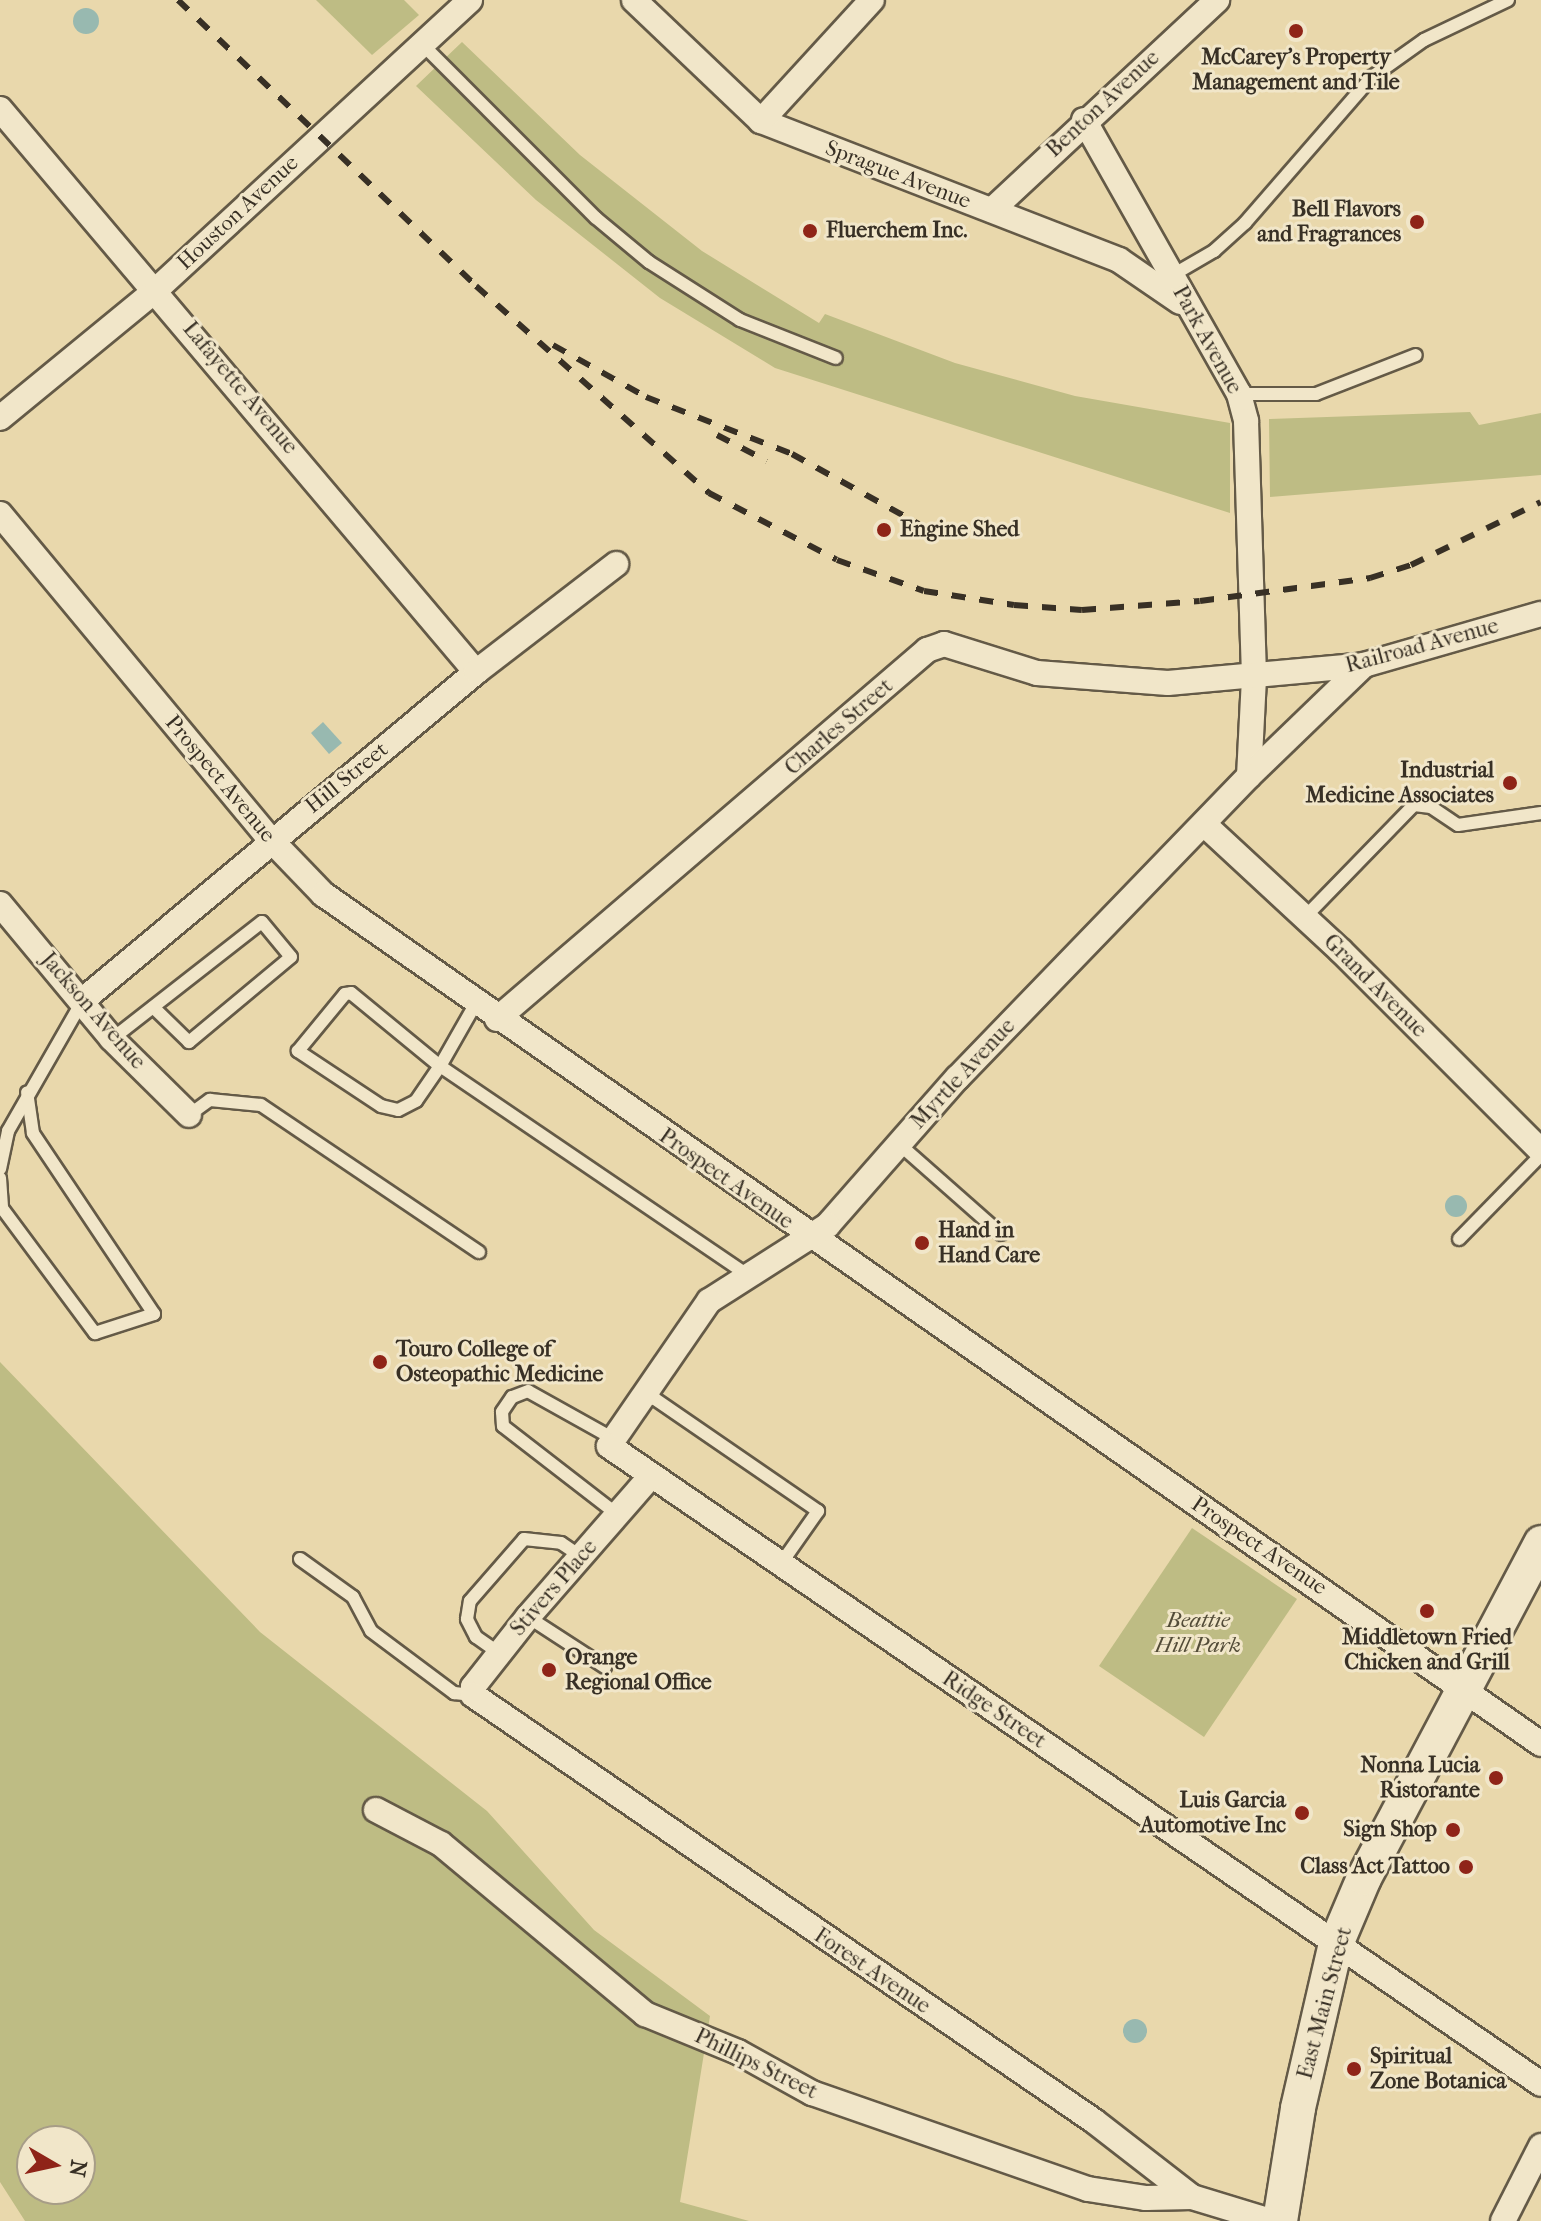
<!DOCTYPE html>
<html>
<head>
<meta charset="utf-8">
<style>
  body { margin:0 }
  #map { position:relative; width:1541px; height:2221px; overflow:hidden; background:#e9d8ac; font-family:"IM FELL French Canon",serif }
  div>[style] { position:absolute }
  .green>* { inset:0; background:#bebc84 }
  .water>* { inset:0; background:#98b9b0 }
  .round { border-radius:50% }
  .roads { filter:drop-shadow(2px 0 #645a47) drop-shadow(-2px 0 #645a47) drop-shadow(0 2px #645a47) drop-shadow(0 -2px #645a47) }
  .service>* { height:12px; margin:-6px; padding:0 6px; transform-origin:6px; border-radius:6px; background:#f1e6c9 }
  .minor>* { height:24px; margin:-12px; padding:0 12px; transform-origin:12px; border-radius:12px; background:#f1e6c9 }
  .secondary>* { height:34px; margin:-17px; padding:0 17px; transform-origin:17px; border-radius:17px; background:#f1e6c9 }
  .rail>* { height:6px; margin-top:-3px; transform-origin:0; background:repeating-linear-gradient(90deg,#383025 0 14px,transparent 0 28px) }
  .dots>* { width:22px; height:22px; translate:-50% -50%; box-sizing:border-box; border:4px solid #f1e6c9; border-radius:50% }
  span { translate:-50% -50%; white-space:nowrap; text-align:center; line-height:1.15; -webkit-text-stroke:6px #f1e6c9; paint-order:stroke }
  .poi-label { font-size:22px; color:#383025; font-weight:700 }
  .right { translate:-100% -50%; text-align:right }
  .left { translate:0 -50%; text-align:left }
  .street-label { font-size:22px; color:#383025 }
  .park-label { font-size:22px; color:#534c38; font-style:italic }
  .north { position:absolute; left:16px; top:2125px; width:80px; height:80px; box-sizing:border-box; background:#f1e6c9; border:2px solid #a79d87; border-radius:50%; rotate:99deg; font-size:22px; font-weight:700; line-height:32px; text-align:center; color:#383025 }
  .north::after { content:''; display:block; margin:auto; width:28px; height:36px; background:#8f2418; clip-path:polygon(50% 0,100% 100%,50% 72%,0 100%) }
</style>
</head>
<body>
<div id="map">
  <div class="green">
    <div style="clip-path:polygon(316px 0,404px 0,419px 15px,372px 55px)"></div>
    <div style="clip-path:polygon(462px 42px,580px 155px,702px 251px,819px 323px,825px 314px,955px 363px,1075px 396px,1230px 423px,1230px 513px,775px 368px,660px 298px,536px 200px,416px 86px)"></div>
    <div style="clip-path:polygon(1470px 412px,1479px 425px,1541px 413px,1541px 475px,1270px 497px,1269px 419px)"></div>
    <div style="clip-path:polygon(evenodd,0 1362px,260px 1632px,487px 1811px,594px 1930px,710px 2016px,680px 2202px,749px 2221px,25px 2221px,0 2182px,0 1362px,32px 2141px,80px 2141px,80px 2189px,32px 2189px,32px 2141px)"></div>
    <div style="clip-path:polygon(1192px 1528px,1297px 1599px,1204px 1737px,1099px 1666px)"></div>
  </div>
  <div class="water">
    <div class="round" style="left:73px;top:8px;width:26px;height:26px"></div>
    <div style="clip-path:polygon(323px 722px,342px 743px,329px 754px,311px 733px)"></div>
    <div class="round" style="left:1445px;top:1195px;width:22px;height:22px"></div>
    <div class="round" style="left:1123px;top:2019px;width:24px;height:24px"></div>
  </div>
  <div class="roads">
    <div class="service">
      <div style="left:421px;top:43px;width:247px;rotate:45deg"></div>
      <div style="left:596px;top:218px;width:69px;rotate:39.7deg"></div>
      <div style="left:649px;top:262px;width:108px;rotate:32.5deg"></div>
      <div style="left:740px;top:320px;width:103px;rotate:21.6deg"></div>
      <div style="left:1171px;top:276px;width:50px;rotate:-30.2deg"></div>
      <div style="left:1214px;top:251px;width:42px;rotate:-42.1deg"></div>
      <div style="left:1245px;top:223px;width:194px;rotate:-49deg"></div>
      <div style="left:1372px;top:77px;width:64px;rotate:-35.4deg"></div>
      <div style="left:1424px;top:40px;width:93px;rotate:-25.5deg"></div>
      <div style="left:1239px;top:394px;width:77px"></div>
      <div style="left:1316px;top:394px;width:107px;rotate:-21.3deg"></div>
      <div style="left:1305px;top:917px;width:156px;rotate:-45.8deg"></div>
      <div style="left:1414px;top:805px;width:17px;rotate:7deg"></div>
      <div style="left:1431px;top:807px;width:32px;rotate:34deg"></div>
      <div style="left:1458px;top:825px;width:84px;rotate:-8.2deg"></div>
      <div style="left:476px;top:1003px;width:73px;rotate:119.7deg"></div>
      <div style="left:440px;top:1066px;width:42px;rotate:124.4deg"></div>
      <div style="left:416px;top:1101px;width:20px;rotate:153deg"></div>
      <div style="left:398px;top:1110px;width:17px;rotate:-167deg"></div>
      <div style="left:381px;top:1106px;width:100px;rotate:-146.5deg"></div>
      <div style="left:298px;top:1051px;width:74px;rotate:-50.5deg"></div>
      <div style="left:345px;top:994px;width:6px;rotate:-9deg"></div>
      <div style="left:351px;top:993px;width:115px;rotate:39.4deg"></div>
      <div style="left:440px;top:1066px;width:371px;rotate:34.2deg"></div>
      <div style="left:112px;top:1039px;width:190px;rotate:-38deg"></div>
      <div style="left:262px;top:922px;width:45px;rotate:50.4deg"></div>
      <div style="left:291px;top:957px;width:133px;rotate:140.2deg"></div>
      <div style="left:189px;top:1042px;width:50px;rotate:-135.8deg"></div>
      <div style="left:189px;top:1115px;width:26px;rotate:-36deg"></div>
      <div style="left:210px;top:1100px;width:51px;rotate:5.6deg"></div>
      <div style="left:261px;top:1105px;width:263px;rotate:34deg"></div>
      <div style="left:899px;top:1144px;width:136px;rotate:41.4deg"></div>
      <div style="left:0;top:1169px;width:39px;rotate:-78deg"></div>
      <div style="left:8px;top:1131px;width:151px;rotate:-60.2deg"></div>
      <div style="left:0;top:1178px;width:30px;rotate:86deg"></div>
      <div style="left:2px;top:1208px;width:156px;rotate:53.4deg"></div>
      <div style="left:95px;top:1333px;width:62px;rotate:-17.9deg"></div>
      <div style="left:154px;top:1314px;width:218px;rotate:-123.8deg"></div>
      <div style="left:33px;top:1133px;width:41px;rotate:-98.3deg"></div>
      <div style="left:1459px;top:1239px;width:117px;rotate:-45.7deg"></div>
      <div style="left:649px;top:1389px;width:12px;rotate:59deg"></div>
      <div style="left:655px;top:1399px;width:198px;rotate:34.5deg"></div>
      <div style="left:818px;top:1511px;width:66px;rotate:125.1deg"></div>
      <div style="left:612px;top:1438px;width:96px;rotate:-150.8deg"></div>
      <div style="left:528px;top:1391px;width:17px;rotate:159deg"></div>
      <div style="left:512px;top:1397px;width:18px;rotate:124deg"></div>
      <div style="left:502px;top:1412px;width:14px;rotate:86deg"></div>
      <div style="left:503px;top:1426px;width:145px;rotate:37.7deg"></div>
      <div style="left:300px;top:1559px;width:65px;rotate:35.6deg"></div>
      <div style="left:353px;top:1597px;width:38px;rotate:62deg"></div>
      <div style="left:371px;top:1631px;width:104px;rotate:36.8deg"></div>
      <div style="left:454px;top:1693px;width:19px;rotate:6deg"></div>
      <div style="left:528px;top:1617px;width:92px;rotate:33deg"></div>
      <div style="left:499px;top:1653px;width:28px;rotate:-145deg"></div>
      <div style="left:476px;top:1637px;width:20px;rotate:-117deg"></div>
      <div style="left:467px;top:1619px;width:18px;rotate:-81deg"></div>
      <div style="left:470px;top:1601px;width:82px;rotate:-48.9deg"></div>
      <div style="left:524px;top:1539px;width:37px;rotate:6deg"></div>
      <div style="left:561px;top:1543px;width:23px;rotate:34deg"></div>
    </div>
    <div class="minor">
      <div style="left:634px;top:0;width:175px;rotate:43.6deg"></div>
      <div style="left:761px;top:121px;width:384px;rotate:21.2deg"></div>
      <div style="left:1119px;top:260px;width:74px;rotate:34.5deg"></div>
      <div style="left:0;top:109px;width:737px;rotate:49.79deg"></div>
      <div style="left:1084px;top:120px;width:315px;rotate:60.5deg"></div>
      <div style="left:1239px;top:394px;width:28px;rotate:75deg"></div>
      <div style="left:1246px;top:421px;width:257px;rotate:88.2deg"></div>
      <div style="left:1254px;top:678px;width:98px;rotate:92.9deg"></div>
      <div style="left:761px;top:121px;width:164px;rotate:-47.5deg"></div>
      <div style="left:992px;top:210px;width:308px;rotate:-43deg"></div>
      <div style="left:0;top:418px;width:203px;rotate:-39.4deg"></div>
      <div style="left:157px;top:289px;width:426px;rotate:-42.7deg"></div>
      <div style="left:0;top:514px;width:424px;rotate:50.3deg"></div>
      <div style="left:271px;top:840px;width:75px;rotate:46.1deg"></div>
      <div style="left:323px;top:894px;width:1485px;rotate:34.91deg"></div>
      <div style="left:1364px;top:665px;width:160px;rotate:136deg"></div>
      <div style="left:1249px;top:776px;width:420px;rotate:134deg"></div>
      <div style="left:957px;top:1078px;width:196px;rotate:131.3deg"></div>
      <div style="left:828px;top:1225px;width:141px;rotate:147.4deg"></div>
      <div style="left:709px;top:1301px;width:176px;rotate:124.6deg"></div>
      <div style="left:609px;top:1446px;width:1129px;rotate:34.39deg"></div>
      <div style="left:1205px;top:825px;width:185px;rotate:42.8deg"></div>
      <div style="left:1341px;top:951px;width:283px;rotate:45deg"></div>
      <div style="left:0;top:904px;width:175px;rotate:50.3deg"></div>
      <div style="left:112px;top:1039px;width:108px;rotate:44.6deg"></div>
      <div style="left:83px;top:1000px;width:512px;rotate:-39.85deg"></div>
      <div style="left:476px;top:672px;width:177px;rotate:-37.6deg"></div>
      <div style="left:497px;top:1019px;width:567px;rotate:-40.63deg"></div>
      <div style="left:927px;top:650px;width:18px;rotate:-19deg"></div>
      <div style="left:944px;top:644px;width:97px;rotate:17.3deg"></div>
      <div style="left:1037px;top:673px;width:131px;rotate:4.4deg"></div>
      <div style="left:1168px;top:683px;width:197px;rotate:-5.2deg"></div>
      <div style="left:1364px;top:665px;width:184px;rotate:-16.1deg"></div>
      <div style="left:651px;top:1476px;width:187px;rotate:131.1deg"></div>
      <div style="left:528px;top:1617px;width:89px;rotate:128.2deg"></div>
      <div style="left:473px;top:1687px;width:8px;rotate:90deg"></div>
      <div style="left:473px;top:1695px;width:753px;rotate:34.45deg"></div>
      <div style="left:1094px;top:2121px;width:124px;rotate:37.8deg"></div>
      <div style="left:1192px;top:2197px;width:83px;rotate:16.9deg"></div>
      <div style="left:376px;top:1810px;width:73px;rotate:27.6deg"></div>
      <div style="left:441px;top:1844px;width:266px;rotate:39.8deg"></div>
      <div style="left:645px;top:2014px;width:100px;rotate:22.2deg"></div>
      <div style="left:738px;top:2052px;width:85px;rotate:29deg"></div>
      <div style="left:812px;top:2093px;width:292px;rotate:19.2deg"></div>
      <div style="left:1088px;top:2189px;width:59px;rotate:8.8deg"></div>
      <div style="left:1146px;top:2198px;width:46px;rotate:-1.2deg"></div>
      <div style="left:1503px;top:2221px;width:84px;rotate:-63.1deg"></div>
    </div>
    <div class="secondary">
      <div style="left:1280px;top:2221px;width:114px;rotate:-80.9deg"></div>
      <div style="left:1298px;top:2108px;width:168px;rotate:-77deg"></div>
      <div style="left:1336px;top:1944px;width:72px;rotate:-67deg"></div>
      <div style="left:1364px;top:1878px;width:379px;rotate:-62.1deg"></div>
    </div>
  </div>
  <div class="rail">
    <div style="left:178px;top:0;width:413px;rotate:43.8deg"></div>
    <div style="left:476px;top:286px;width:312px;rotate:41.6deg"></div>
    <div style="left:709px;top:493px;width:144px;rotate:27.6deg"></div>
    <div style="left:837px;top:560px;width:92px;rotate:19.6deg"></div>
    <div style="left:924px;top:591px;width:91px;rotate:8.8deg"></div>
    <div style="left:1014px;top:605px;width:68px;rotate:4.2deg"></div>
    <div style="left:1082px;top:610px;width:118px;rotate:-4.4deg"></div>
    <div style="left:1200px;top:601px;width:172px;rotate:-7.7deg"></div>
    <div style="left:1370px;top:578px;width:43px;rotate:-17.6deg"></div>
    <div style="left:1411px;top:565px;width:144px;rotate:-25.9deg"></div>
    <div style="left:553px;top:345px;width:107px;rotate:29.2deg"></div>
    <div style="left:646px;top:397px;width:157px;rotate:21.3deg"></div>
    <div style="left:792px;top:454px;width:145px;rotate:28.9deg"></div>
    <div style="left:717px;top:435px;width:56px;rotate:27.5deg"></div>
  </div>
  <div class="dots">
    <div style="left:1296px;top:31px;background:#8f2418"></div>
    <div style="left:1417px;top:222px;background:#8f2418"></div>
    <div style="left:810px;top:231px;background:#8f2418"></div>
    <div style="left:884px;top:530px;background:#8f2418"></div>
    <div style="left:1510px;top:783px;background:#8f2418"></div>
    <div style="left:922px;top:1243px;background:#8f2418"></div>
    <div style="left:380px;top:1362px;background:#8f2418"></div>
    <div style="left:1427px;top:1611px;background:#8f2418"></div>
    <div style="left:549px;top:1670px;background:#8f2418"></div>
    <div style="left:1496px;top:1778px;background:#8f2418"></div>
    <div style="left:1302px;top:1813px;background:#8f2418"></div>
    <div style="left:1453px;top:1830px;background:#8f2418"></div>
    <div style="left:1466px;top:1867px;background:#8f2418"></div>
    <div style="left:1354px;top:2069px;background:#8f2418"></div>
  </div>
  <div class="poi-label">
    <span style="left:1296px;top:70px">McCarey's Property<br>Management and Tile</span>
    <span class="right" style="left:1401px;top:222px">Bell Flavors<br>and Fragrances</span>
    <span class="left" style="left:826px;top:231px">Fluerchem Inc.</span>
    <span class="left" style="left:900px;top:530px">Engine Shed</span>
    <span class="right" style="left:1494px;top:783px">Industrial<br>Medicine Associates</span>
    <span class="left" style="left:938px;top:1243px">Hand in<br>Hand Care</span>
    <span class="left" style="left:396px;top:1362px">Touro College of<br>Osteopathic Medicine</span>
    <span style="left:1427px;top:1650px">Middletown Fried<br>Chicken and Grill</span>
    <span class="left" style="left:565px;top:1670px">Orange<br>Regional Office</span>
    <span class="right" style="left:1480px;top:1778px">Nonna Lucia<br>Ristorante</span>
    <span class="right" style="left:1286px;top:1813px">Luis Garcia<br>Automotive Inc</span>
    <span class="right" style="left:1437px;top:1830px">Sign Shop</span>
    <span class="right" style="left:1450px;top:1867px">Class Act Tattoo</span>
    <span class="left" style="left:1370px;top:2069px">Spiritual<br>Zone Botanica</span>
  </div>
  <div class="street-label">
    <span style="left:1103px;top:104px;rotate:-43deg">Benton Avenue</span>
    <span style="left:898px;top:175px;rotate:21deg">Sprague Avenue</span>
    <span style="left:238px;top:213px;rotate:-43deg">Houston Avenue</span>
    <span style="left:1207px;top:340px;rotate:61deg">Park Avenue</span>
    <span style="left:240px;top:388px;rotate:50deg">Lafayette Avenue</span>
    <span style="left:1422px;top:646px;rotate:-15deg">Railroad Avenue</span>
    <span style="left:839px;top:727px;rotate:-41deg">Charles Street</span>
    <span style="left:347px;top:778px;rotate:-39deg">Hill Street</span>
    <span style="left:220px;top:779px;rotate:50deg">Prospect Avenue</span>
    <span style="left:1375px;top:986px;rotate:45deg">Grand Avenue</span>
    <span style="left:93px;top:1011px;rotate:49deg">Jackson Avenue</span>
    <span style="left:963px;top:1074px;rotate:-47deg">Myrtle Avenue</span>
    <span style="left:726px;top:1179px;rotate:35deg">Prospect Avenue</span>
    <span style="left:1259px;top:1546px;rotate:34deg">Prospect Avenue</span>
    <span style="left:554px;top:1588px;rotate:-49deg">Stivers Place</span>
    <span style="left:994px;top:1710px;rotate:34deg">Ridge Street</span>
    <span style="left:872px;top:1971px;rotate:34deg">Forest Avenue</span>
    <span style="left:1325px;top:2003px;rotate:-75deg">East Main Street</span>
    <span style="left:756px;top:2064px;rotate:26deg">Phillips Street</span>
  </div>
  <div class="park-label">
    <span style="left:1198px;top:1633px">Beattie<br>Hill Park</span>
  </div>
  <div class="north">N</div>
</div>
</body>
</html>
